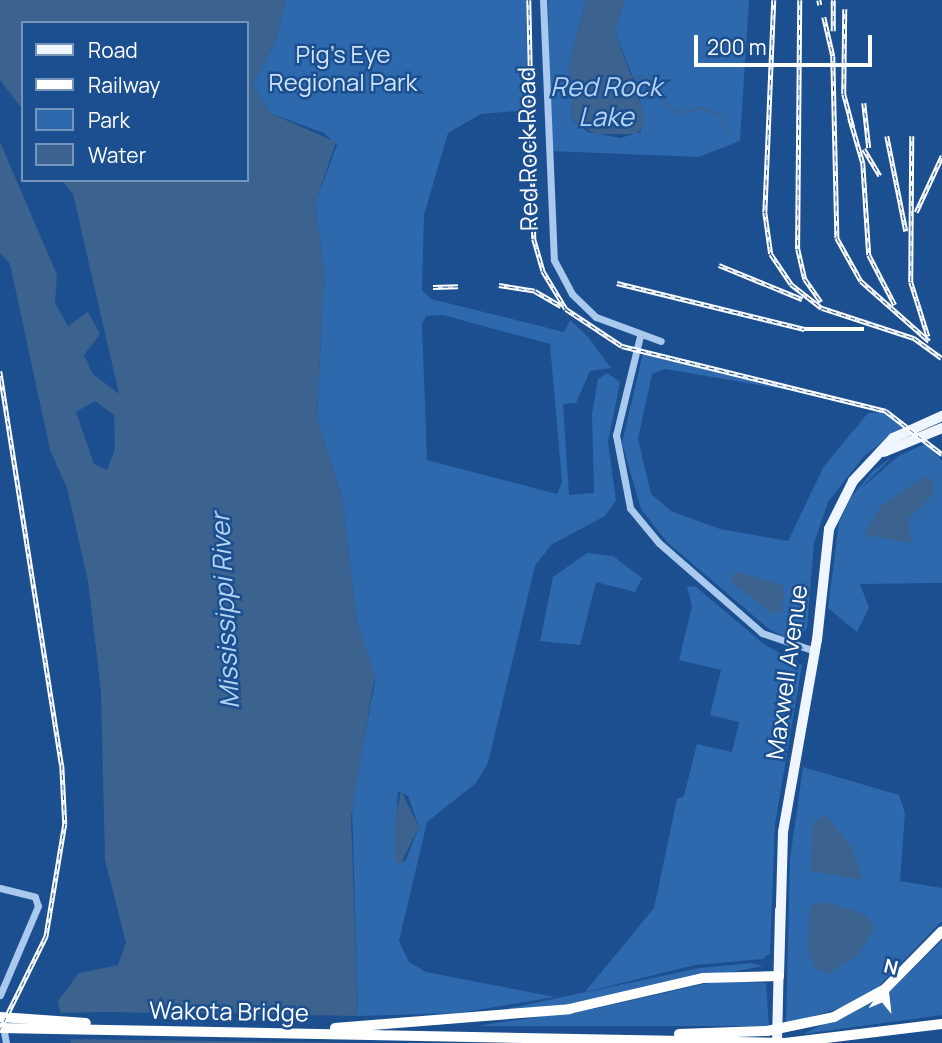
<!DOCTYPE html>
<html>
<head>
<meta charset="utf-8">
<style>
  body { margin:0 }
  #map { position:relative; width:942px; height:1043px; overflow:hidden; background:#1b4f8f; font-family:Manrope,sans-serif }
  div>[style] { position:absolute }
  .green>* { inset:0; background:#2e69ad }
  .water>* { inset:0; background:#3c6290 }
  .pier>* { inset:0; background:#1b4f8f }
  .stream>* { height:2px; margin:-1px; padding:0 1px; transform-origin:1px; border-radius:1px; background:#3c6290 }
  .minor>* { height:7px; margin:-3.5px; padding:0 3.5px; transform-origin:3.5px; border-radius:3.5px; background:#a9c9ee }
  .major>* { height:10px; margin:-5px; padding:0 5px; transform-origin:5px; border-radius:5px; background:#f0f6ff }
  .highway>* { height:10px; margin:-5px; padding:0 5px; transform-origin:5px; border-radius:5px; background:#fff }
  .rail>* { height:4.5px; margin-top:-2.25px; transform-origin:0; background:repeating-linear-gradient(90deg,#1b4f8f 0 5px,#fff 0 10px); box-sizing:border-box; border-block:2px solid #fff }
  span { translate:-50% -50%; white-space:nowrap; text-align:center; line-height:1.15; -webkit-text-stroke:5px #1b4f8f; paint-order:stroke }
  .park-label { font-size:24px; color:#cfe3fa }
  .street-label { font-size:24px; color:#fff }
  .water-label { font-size:26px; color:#b5d3f5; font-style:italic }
  .legend { position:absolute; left:21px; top:21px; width:228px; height:161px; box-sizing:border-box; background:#1b4f8f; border:2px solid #7695bc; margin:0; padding:9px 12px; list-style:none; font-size:21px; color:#fff }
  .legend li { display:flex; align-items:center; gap:14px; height:35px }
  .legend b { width:35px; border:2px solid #7695bc }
  .north { position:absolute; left:851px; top:952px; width:70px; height:70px; -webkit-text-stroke:5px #1b4f8f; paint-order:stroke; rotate:14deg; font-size:19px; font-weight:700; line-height:28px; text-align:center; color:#fff }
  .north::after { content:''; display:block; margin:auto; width:24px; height:32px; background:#fff; clip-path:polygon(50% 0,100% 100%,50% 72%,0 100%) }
  .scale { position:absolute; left:694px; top:35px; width:178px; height:32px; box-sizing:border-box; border:4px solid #fff; border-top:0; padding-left:9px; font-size:21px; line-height:24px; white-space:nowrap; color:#fff; -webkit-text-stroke:5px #1b4f8f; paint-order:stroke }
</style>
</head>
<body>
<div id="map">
  <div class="green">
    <div style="clip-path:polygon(evenodd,286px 0,526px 0,528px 110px,481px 114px,448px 133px,424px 215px,422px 290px,431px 299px,564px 332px,570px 320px,589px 338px,611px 368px,590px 371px,576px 403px,563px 404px,569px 495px,594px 493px,592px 414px,598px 379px,607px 373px,620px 382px,608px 442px,616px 501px,605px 516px,551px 545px,535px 566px,488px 763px,476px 783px,427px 822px,399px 941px,409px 962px,426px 972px,555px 997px,459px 1013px,358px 1016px,352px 802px,375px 682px,357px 622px,342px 498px,317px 418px,324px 272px,315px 204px,337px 145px,324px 133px,272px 114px,252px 86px,276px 40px,286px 0,443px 315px,550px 344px,562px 482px,557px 494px,427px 460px,422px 324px,426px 316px,443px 315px,286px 0,398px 791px,408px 796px,419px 827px,405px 862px,394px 856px,398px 791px)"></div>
    <div style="clip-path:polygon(548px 0,586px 0,569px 64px,572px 120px,588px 132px,620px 138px,641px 132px,640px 96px,615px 31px,625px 0,749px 0,740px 141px,699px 157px,550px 151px)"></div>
    <div style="clip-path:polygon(643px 353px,800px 392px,665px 369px,652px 374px,638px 439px,651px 494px,671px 511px,720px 529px,788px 541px,824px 466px,868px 413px,880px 412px,906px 424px,864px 456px,828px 502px,814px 543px,807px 627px,800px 637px,790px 640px,769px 629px,667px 542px,641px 509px,622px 443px)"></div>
    <div style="clip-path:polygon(927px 443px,942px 461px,942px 583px,860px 584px,869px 608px,857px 632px,828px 608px,839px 522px,851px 497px,873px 471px,892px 457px,859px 490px,900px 455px)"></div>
    <div style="clip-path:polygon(587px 553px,613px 556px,642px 578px,635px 592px,596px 582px,580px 645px,540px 641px,553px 577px)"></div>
    <div style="clip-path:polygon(695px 586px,765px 645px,802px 665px,775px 824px,770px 953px,763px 959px,695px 965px,585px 992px,654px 908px,677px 799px,684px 796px,697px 744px,732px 752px,739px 722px,710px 715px,721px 670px,679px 660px,692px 606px,687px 587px)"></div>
    <div style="clip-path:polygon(803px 767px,899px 795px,905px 813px,900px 881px,942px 888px,942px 921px,878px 987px,844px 1007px,786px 1024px,790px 859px)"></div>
    <div style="clip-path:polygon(942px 940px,942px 1015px,803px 1034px,888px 993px)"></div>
    <div style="clip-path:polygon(751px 963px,763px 966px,578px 1003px,487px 1013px,700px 968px)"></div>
    <div style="clip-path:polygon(717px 981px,766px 983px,769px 1026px,476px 1026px,593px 1009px)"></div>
  </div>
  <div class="water">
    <div style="clip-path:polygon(evenodd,0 0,286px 0,276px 40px,252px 86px,272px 114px,336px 142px,315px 204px,324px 272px,317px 418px,342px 498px,357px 622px,375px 675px,351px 817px,359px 1043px,71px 1043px,62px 1020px,58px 1001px,79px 973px,118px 965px,126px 943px,105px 860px,101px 691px,88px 581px,67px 488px,50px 450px,10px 264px,0 253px,0 142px,57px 275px,55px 303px,68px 326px,88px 312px,100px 334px,84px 355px,93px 374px,119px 394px,73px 194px,61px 180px,247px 180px,247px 23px,23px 23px,23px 110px,0 80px,0 0,95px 401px,114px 415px,115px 449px,107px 470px,94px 464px,76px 412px,95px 401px)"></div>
    <div style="clip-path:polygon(586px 0,625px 0,615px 31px,643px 110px,644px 127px,635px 134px,595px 134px,572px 120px,569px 64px)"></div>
    <div style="clip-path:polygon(923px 477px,932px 479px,935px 493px,908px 519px,912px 543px,864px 535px,880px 507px)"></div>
    <div style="clip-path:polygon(739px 572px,784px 586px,782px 612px,771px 613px,734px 584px,730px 576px)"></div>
    <div style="clip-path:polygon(401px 791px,419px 827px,400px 865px,394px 859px,394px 826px)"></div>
    <div style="clip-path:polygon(826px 815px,853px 849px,863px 880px,810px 871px,813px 822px)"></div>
    <div style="clip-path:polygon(826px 902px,866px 915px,874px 928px,859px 954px,828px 974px,815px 968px,808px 952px,810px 906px)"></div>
  </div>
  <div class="pier">
    <div style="clip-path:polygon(106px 1012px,361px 1016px,362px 1043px,66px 1039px,57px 1013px)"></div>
  </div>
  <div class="stream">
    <div style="left:629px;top:76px;width:20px;rotate:11deg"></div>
    <div style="left:649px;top:80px;width:25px;rotate:58deg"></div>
    <div style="left:662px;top:101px;width:22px;rotate:34deg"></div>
    <div style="left:680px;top:113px;width:22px;rotate:-13deg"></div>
    <div style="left:701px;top:108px;width:19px;rotate:21deg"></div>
    <div style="left:719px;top:115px;width:21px;rotate:61deg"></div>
  </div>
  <div class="minor">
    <div style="left:543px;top:0;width:260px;rotate:87.6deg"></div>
    <div style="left:554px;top:260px;width:38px;rotate:62deg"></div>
    <div style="left:572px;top:294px;width:33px;rotate:44deg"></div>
    <div style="left:596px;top:317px;width:69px;rotate:20.3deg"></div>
    <div style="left:640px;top:336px;width:102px;rotate:103.6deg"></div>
    <div style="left:616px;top:435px;width:74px;rotate:79.1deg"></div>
    <div style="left:630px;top:508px;width:45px;rotate:50.4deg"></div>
    <div style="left:659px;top:543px;width:137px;rotate:41.1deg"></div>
    <div style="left:762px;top:633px;width:56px;rotate:18.8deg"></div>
    <div style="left:0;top:888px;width:36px;rotate:14deg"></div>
    <div style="left:35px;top:897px;width:9px;rotate:72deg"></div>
    <div style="left:38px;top:906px;width:97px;rotate:113.1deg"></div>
    <div style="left:3px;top:1027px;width:16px;rotate:79deg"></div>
  </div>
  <div class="major">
    <div style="left:884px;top:452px;width:63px;rotate:-22.5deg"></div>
    <div style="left:779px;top:976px;width:144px;rotate:-88.4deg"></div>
    <div style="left:783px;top:832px;width:195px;rotate:-80deg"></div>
    <div style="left:817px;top:640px;width:112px;rotate:-83.8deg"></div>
    <div style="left:829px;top:529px;width:54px;rotate:-63.4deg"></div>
    <div style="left:853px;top:481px;width:59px;rotate:-47.1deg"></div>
    <div style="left:893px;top:438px;width:54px;rotate:-24.2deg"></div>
    <div style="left:777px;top:1043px;width:133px;rotate:-88.7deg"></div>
  </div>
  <div class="highway">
    <div style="left:0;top:1017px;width:86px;rotate:4deg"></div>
    <div style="left:0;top:1028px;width:785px;rotate:1.09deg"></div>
    <div style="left:785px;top:1043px;width:158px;rotate:-6.9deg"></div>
    <div style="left:335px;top:1028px;width:235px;rotate:-4.6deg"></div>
    <div style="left:569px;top:1009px;width:138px;rotate:-13deg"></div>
    <div style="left:703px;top:978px;width:76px;rotate:-1.5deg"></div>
    <div style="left:679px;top:1034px;width:88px;rotate:-2deg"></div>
    <div style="left:767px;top:1031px;width:68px;rotate:-11.8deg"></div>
    <div style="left:834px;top:1017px;width:58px;rotate:-28.8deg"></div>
    <div style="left:885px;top:989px;width:81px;rotate:-45.5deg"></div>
  </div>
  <div class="rail">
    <div style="left:529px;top:0;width:239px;rotate:88.8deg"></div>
    <div style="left:534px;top:239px;width:33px;rotate:74deg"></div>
    <div style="left:543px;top:271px;width:44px;rotate:58.8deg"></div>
    <div style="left:566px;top:309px;width:67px;rotate:33.5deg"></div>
    <div style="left:622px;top:346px;width:272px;rotate:13.8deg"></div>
    <div style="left:886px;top:411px;width:71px;rotate:37.5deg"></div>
    <div style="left:774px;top:0;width:212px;rotate:92.4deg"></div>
    <div style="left:765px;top:212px;width:42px;rotate:81.9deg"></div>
    <div style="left:771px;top:254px;width:36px;rotate:56deg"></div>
    <div style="left:791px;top:284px;width:39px;rotate:38deg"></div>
    <div style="left:822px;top:308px;width:97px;rotate:18.1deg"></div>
    <div style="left:914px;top:338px;width:34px;rotate:36deg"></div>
    <div style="left:800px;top:0;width:249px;rotate:90.5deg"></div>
    <div style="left:798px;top:249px;width:31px;rotate:77deg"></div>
    <div style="left:805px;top:279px;width:28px;rotate:55deg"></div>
    <div style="left:819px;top:0;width:5px;rotate:79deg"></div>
    <div style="left:845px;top:9px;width:85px;rotate:90.7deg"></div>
    <div style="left:844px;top:94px;width:34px;rotate:75deg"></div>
    <div style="left:824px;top:17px;width:40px;rotate:77deg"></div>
    <div style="left:833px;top:56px;width:182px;rotate:88.7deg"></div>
    <div style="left:837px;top:238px;width:49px;rotate:60.8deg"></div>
    <div style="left:861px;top:281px;width:91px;rotate:41.4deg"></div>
    <div style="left:833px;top:31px;width:31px;rotate:-90deg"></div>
    <div style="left:864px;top:103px;width:45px;rotate:83.7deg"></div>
    <div style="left:850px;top:118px;width:47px;rotate:73.9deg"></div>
    <div style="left:863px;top:163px;width:92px;rotate:86.3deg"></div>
    <div style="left:869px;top:255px;width:56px;rotate:62.5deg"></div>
    <div style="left:887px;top:136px;width:97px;rotate:78.7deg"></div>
    <div style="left:912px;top:136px;width:146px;rotate:90.4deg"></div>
    <div style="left:911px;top:282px;width:57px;rotate:72.5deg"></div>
    <div style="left:864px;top:149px;width:31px;rotate:59deg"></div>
    <div style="left:916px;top:212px;width:62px;rotate:-65.1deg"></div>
    <div style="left:719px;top:265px;width:90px;rotate:22.3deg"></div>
    <div style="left:617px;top:283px;width:193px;rotate:13.8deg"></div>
    <div style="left:804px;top:329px;width:60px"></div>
    <div style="left:499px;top:285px;width:36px;rotate:9deg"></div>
    <div style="left:535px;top:291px;width:30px;rotate:30deg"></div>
    <div style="left:433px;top:287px;width:25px;rotate:-2deg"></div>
    <div style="left:0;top:371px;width:399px;rotate:81.1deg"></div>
    <div style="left:62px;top:765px;width:59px;rotate:87.1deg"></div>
    <div style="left:65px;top:824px;width:115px;rotate:99.5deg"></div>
    <div style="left:46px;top:937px;width:104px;rotate:116.3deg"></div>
  </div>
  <div class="park-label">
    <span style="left:343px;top:68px">Pig's Eye<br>Regional Park</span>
  </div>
  <div class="street-label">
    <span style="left:527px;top:149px;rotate:-91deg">Red Rock Road</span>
    <span style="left:786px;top:672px;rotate:-82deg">Maxwell Avenue</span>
    <span style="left:229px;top:1011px;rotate:1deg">Wakota Bridge</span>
  </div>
  <div class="water-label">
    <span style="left:606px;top:102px">Red Rock<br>Lake</span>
    <span style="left:225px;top:611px;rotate:-93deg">Mississippi River</span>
  </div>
  <ul class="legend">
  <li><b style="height:9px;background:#f0f6ff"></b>Road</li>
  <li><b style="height:9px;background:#fff"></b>Railway</li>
  <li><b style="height:19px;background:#2e69ad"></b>Park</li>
  <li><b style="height:19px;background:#3c6290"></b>Water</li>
  </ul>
  <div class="north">N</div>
  <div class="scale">200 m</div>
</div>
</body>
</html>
